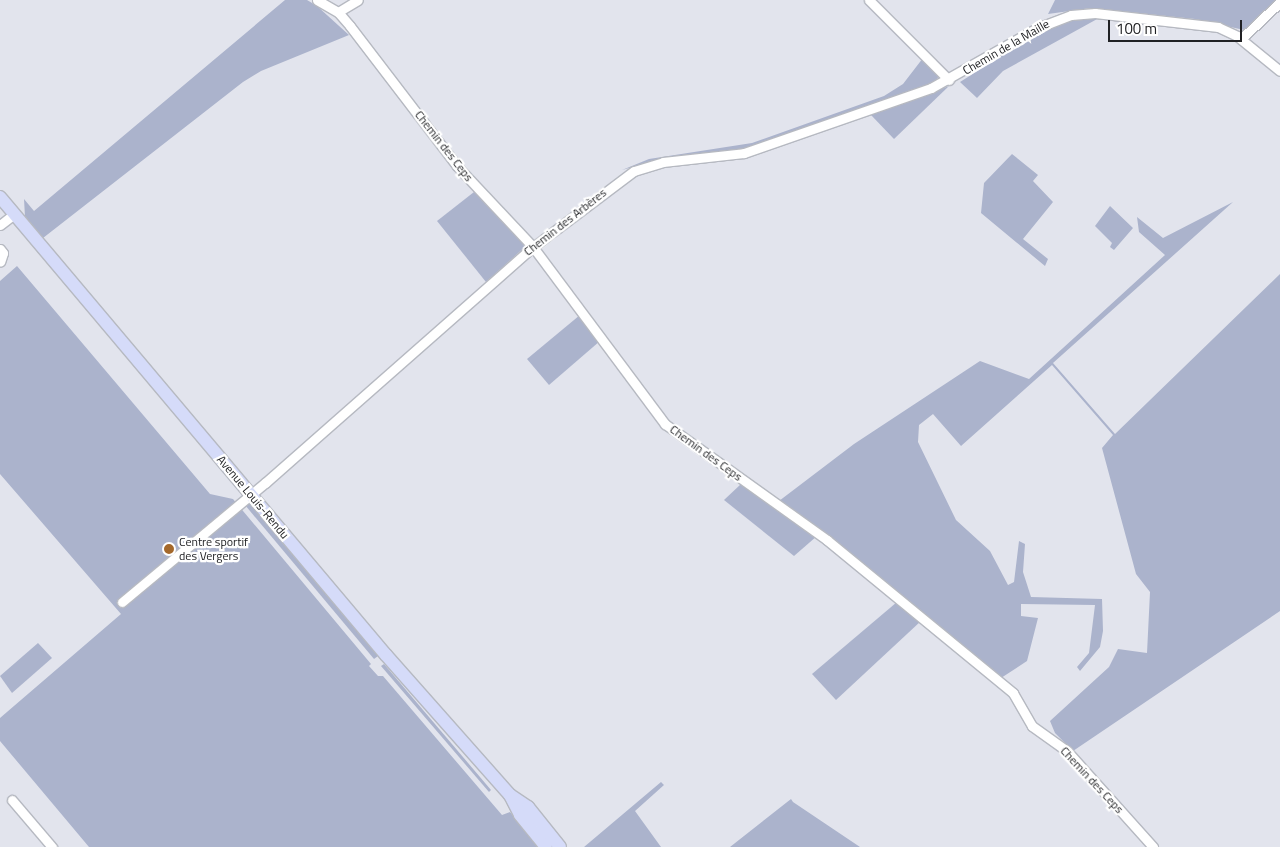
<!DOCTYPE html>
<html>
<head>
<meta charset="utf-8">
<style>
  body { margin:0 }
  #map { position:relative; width:1280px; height:847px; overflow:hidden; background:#e2e4ed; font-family:"Titillium Web",sans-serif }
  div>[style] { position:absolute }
  .green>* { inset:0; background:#abb3cc }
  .roads { filter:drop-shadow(1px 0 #b6b9c1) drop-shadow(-1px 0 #b6b9c1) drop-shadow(0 1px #b6b9c1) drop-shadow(0 -1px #b6b9c1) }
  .street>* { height:9px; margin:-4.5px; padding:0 4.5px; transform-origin:4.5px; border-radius:4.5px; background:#fff }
  .secondary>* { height:12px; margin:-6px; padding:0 6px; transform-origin:6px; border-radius:6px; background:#d5dbf9 }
  .dots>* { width:14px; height:14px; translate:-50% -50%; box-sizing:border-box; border:2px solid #fff; border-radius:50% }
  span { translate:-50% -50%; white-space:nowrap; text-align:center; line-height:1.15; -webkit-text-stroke:4.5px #fff; paint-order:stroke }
  .street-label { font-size:12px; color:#202124 }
  .poi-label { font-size:12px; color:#202124 }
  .left { translate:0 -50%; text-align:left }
  .scale { position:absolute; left:1108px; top:20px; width:134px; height:22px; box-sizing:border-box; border:2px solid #202124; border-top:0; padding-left:6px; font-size:15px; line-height:18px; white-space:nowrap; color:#202124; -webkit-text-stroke:4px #fff; paint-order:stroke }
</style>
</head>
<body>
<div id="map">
  <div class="green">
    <div style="clip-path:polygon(285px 0,307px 0,317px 6px,349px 35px,261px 71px,243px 82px,43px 238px,25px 217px,24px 199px,34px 211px)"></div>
    <div style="clip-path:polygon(1055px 0,1278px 0,1244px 30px,1195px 19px,1091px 8px,1048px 14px)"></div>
    <div style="clip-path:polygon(1079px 18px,1099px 18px,1003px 71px,977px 98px,960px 82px,1033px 36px)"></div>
    <div style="clip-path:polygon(923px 58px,939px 75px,936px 82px,738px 151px,658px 160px,622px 170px,649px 159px,752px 143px,884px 96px,903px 84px)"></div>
    <div style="clip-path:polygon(949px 86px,894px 139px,871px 115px)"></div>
    <div style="clip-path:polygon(1012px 154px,1038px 175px,1033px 181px,1053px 202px,1023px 239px,1048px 259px,1045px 266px,981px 213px,984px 183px)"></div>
    <div style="clip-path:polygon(474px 192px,526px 246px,486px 282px,437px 221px)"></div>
    <div style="clip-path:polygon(1233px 202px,1053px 363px,1115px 434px,1280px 274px,1280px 611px,1073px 751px,1055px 733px,1050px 721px,1109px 667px,1118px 649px,1147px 653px,1150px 592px,1136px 574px,1102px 448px,1113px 435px,1052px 365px,961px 446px,933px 414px,919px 425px,918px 442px,956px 520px,990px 551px,1008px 585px,1014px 582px,1019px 541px,1025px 544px,1023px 572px,1031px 597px,1102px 599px,1103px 631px,1100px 647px,1080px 671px,1077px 667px,1089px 653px,1095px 605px,1021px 604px,1021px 616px,1038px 618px,1027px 661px,1001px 678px,779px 501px,854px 444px,980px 361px,1029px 379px,1165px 255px,1139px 232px,1137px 217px,1163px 238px)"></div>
    <div style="clip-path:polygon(1110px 206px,1133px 228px,1114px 250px,1110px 247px,1112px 243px,1095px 226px)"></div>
    <div style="clip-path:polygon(17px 266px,210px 494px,233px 499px,371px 664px,369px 666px,378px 676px,383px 676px,502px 815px,510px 812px,538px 847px,89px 847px,0 741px,0 718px,121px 614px,0 474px,0 281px)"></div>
    <div style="clip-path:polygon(580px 315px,600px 341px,549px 385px,527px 359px)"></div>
    <div style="clip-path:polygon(741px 484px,817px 536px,794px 556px,724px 500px)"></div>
    <div style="clip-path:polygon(249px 503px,378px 656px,374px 659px,245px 505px)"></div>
    <div style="clip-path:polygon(897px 602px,921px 621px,836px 700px,812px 674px)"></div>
    <div style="clip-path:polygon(38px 643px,52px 658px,12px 693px,0 676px)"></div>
    <div style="clip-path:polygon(384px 664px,491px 790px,489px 792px,381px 666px)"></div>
    <div style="clip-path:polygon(661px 782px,664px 785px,635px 811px,661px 847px,584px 847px)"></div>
    <div style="clip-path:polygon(791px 799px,793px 802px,860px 847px,730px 847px)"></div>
  </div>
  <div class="roads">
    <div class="street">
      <div style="left:317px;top:0;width:24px;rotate:30deg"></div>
      <div style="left:338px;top:12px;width:18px;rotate:49deg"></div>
      <div style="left:350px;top:26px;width:176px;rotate:52.6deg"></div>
      <div style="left:457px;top:166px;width:111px;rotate:46.8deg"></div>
      <div style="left:533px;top:247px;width:221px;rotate:53.3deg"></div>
      <div style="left:665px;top:424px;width:199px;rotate:35.6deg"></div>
      <div style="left:827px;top:540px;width:241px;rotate:39.4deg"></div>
      <div style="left:1013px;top:693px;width:38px;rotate:60deg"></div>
      <div style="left:1032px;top:726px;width:43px;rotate:35.5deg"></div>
      <div style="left:1067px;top:751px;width:129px;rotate:48.1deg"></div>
      <div style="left:869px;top:0;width:113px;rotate:45deg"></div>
      <div style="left:338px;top:12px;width:23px;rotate:-31deg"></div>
      <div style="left:1241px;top:39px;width:54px;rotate:-43.5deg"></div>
      <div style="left:0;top:225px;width:16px;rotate:-38deg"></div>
      <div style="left:0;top:249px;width:5px;rotate:53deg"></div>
      <div style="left:3px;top:253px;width:9px;rotate:108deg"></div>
      <div style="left:122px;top:602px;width:186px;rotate:-39.8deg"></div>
      <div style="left:265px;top:483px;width:357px;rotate:-41.4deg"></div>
      <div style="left:533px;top:247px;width:126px;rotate:-37deg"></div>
      <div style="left:634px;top:171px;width:30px;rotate:-17deg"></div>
      <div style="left:663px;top:162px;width:81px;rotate:-6.3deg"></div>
      <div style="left:744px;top:153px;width:198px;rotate:-19.2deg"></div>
      <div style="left:931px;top:88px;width:122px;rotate:-29.5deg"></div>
      <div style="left:1037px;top:28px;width:36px;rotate:-21deg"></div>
      <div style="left:1071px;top:15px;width:24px;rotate:-5deg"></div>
      <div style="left:1095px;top:13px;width:124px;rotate:6.5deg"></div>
      <div style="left:1218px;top:27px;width:21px;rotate:25deg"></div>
      <div style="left:1237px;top:36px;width:55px;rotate:39.1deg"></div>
      <div style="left:12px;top:800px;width:62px;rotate:49.6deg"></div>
    </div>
    <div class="secondary">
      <div style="left:0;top:197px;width:599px;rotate:49.88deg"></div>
      <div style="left:386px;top:655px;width:187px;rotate:48.5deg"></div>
      <div style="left:510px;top:795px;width:22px;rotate:63deg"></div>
      <div style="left:520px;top:815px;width:41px;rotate:50.9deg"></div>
      <div style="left:510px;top:795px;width:22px;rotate:34deg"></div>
      <div style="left:528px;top:807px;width:51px;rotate:51.3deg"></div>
    </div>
  </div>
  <div class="dots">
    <div style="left:169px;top:549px;background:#a4682b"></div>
  </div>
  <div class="street-label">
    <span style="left:1006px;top:47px;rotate:-30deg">Chemin de la Maille</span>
    <span style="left:444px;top:146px;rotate:52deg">Chemin des Ceps</span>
    <span style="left:565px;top:222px;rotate:-38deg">Chemin des Arbères</span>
    <span style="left:706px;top:453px;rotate:36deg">Chemin des Ceps</span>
    <span style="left:253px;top:497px;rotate:50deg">Avenue Louis-Rendu</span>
    <span style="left:1092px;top:780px;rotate:47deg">Chemin des Ceps</span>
  </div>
  <div class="poi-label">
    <span class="left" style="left:179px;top:549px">Centre sportif<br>des Vergers</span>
  </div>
  <div class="scale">100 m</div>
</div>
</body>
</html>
